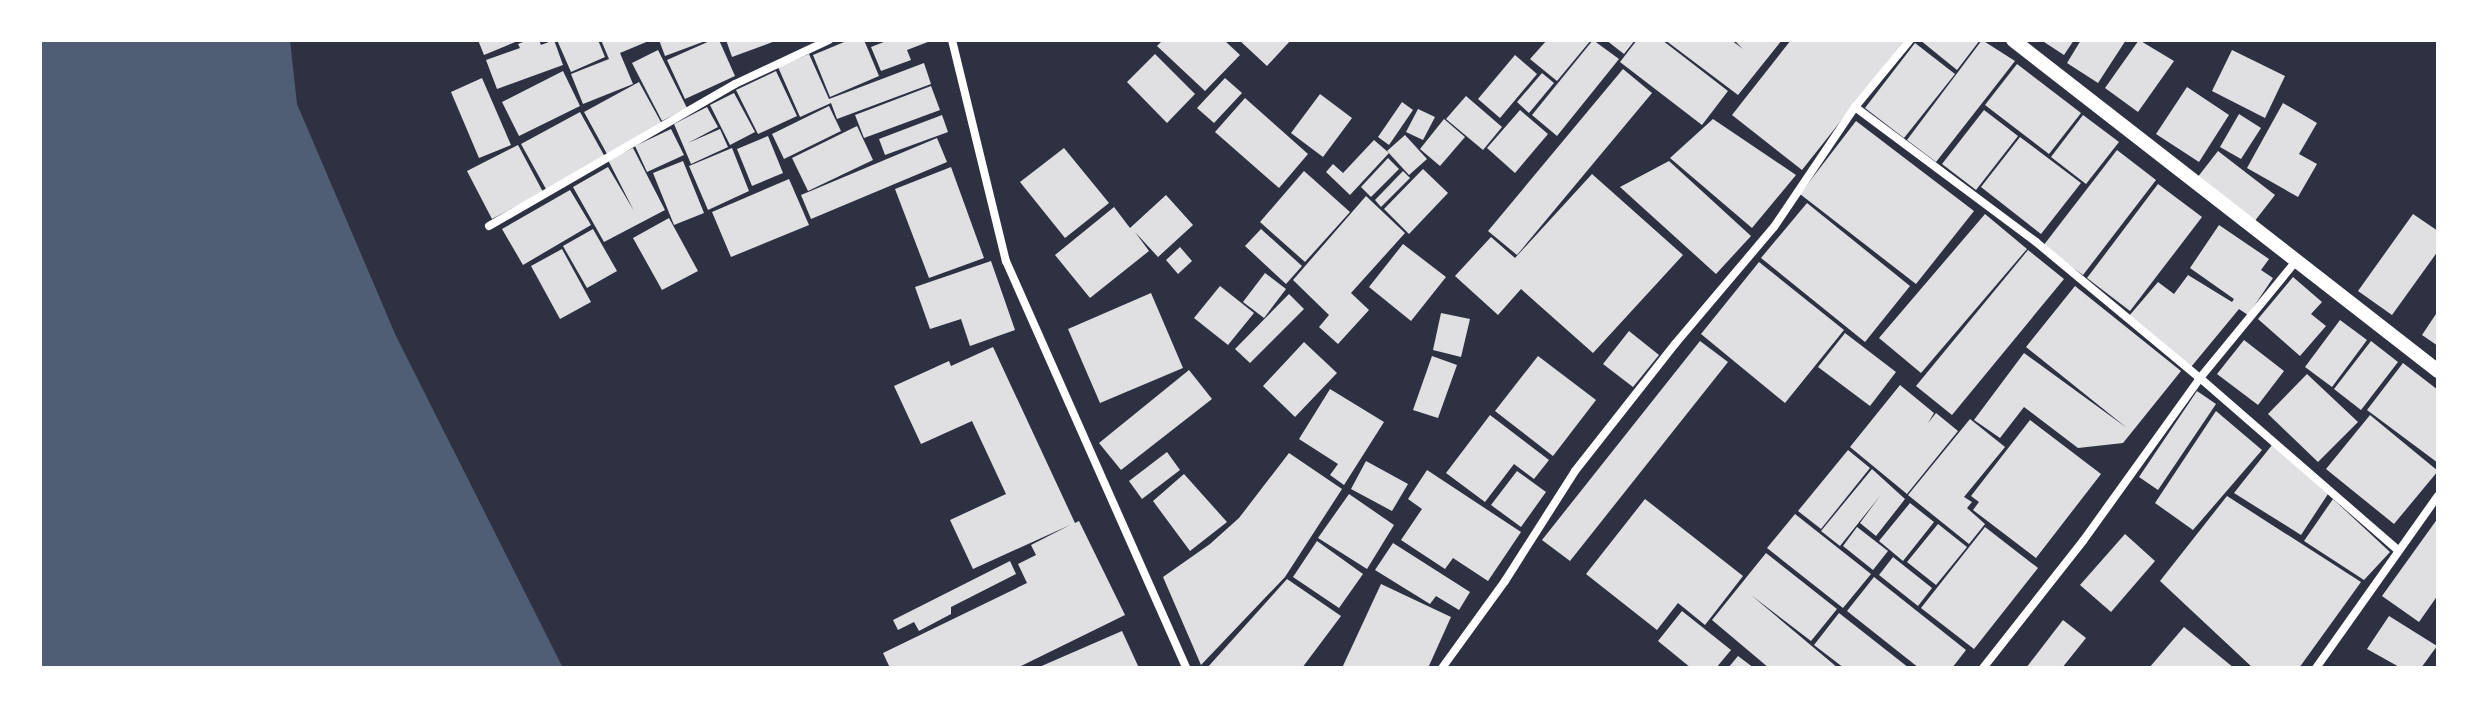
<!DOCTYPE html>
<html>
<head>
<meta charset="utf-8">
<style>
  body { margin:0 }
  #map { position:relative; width:2478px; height:708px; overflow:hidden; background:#2d3142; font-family:"PT Serif",serif }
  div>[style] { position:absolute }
  .water>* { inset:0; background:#4f5d75 }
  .building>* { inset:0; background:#e0e0e3 }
  .minor>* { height:8px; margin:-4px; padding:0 4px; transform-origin:4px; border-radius:4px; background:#fff }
  .tertiary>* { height:14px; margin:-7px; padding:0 7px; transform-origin:7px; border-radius:7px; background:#fff }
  span { translate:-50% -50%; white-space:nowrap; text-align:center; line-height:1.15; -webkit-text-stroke:7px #fff; paint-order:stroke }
  .frame { position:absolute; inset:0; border:42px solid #fff; pointer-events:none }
</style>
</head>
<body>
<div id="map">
  <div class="water">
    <div style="clip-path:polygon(40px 40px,290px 40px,297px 104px,396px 336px,563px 668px,40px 668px)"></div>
  </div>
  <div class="building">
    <div style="clip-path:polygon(478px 40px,520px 40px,484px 55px)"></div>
    <div style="clip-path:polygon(528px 40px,539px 40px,541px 45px,554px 40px,563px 65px,497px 89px,486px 60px,520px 48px,518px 44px)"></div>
    <div style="clip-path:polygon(557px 40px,598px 40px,605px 57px,571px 72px)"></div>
    <div style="clip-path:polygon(601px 40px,651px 40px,620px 53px,633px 84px,583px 104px,571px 74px,609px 59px)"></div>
    <div style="clip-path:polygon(659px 40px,708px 40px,665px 56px)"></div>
    <div style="clip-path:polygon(712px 40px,719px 40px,735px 76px,685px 99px,667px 60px)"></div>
    <div style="clip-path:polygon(726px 40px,778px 40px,732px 57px)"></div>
    <div style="clip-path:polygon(849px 40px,864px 40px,879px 76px,830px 97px,813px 55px)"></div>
    <div style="clip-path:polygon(889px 40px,933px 40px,907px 50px,911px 60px,881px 71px,871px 47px)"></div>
    <div style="clip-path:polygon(1163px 40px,1224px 40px,1240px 55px,1205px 91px,1157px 46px)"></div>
    <div style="clip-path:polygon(1239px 40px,1291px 40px,1267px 66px)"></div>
    <div style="clip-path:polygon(1547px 40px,1591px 40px,1557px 81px,1530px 59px)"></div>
    <div style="clip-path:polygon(1593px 40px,1619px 59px,1557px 136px,1532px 115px)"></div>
    <div style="clip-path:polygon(1606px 40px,1635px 40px,1624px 54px)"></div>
    <div style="clip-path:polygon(1637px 40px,1662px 40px,1728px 91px,1702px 125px,1620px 62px)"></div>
    <div style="clip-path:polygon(1665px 40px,1731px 40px,1743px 49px,1734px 40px,1782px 40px,1738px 95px)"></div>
    <div style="clip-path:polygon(1791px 40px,1905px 40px,1802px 170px,1732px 115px)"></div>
    <div style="clip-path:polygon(1920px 40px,1980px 40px,1957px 70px)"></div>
    <div style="clip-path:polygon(1982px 40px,2015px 61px,1936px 162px,1907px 140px)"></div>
    <div style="clip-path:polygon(2041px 40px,2074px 40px,2064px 55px)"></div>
    <div style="clip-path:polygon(2081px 40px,2126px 40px,2098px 83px,2067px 63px)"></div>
    <div style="clip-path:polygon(2139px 40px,2174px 61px,2138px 112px,2105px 88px)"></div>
    <div style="clip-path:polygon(1915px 43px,1955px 74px,1904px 138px,1865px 108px)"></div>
    <div style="clip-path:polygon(658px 50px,687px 108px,662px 121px,632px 63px)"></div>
    <div style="clip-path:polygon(2232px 50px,2285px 76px,2265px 118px,2212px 91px)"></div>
    <div style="clip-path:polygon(809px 54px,829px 99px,924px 63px,931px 84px,837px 119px,831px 103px,800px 117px,778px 67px)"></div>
    <div style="clip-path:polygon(1155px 54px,1195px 94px,1167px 123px,1127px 82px)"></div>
    <div style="clip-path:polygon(1515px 55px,1537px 74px,1500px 118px,1478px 99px)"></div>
    <div style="clip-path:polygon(2017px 64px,2081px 113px,2049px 154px,1985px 105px)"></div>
    <div style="clip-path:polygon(1623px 69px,1652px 93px,1517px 255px,1488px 231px)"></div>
    <div style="clip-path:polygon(563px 71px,580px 106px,519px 136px,502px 102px)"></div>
    <div style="clip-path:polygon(776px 71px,797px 116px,758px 134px,736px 90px)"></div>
    <div style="clip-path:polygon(1542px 73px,1554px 83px,1529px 113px,1517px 102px)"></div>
    <div style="clip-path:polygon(482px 78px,511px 145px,479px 158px,451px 92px)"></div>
    <div style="clip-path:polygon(1225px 78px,1242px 93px,1214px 123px,1197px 108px)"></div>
    <div style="clip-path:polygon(639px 82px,662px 124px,607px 154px,584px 112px)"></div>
    <div style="clip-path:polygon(931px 86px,940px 110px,864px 138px,855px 115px)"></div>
    <div style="clip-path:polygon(2187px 87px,2229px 115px,2199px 162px,2156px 134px)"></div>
    <div style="clip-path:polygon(734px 93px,755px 132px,730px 145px,710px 105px)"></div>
    <div style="clip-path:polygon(1320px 94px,1352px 118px,1323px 157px,1291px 133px)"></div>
    <div style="clip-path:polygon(1466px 96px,1502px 127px,1483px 150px,1446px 119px)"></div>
    <div style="clip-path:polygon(1245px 98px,1308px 154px,1279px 188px,1215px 132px)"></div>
    <div style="clip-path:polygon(1402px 102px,1413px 110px,1389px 145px,1378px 137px)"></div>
    <div style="clip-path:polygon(2283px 103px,2317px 123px,2299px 154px,2317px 164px,2298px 197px,2247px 168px)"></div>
    <div style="clip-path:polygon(829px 106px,841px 131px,784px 159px,772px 134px)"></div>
    <div style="clip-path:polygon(707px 107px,718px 127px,688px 143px,720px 129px,728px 147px,691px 164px,674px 124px)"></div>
    <div style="clip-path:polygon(1418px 109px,1435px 117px,1423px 140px,1406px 132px)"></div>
    <div style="clip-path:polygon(1520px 110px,1548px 134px,1515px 173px,1487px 148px)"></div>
    <div style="clip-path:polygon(1984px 110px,2018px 136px,1976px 190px,1942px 164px)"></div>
    <div style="clip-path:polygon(580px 112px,605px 157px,546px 189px,521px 144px)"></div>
    <div style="clip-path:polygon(2239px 114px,2261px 128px,2241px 159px,2220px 147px)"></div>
    <div style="clip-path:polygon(942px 115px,948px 132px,885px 155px,879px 139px)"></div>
    <div style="clip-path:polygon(2083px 115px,2119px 142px,2086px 184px,2051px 157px)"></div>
    <div style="clip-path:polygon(1444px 119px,1465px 137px,1440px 166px,1420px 149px)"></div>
    <div style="clip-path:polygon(1713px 119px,1796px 175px,1752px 228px,1670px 158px)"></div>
    <div style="clip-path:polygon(1856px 121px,1974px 211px,1916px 284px,1800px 194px)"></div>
    <div style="clip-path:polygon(857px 126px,873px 160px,808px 191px,792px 158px)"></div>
    <div style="clip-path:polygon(671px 129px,684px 155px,647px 172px,635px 146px)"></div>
    <div style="clip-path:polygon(1405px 135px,1427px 159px,1409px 175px,1387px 151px)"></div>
    <div style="clip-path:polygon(768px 136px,783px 173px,752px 186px,737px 149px)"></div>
    <div style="clip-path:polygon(2020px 137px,2081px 183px,2041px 234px,1981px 187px)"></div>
    <div style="clip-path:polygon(937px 138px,947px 162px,811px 219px,801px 195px)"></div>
    <div style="clip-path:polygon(1374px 140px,1389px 153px,1350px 195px,1326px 172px,1333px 164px,1343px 173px)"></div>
    <div style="clip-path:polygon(518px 145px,543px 192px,492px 219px,467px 171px)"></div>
    <div style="clip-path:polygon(633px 148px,665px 210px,604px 242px,573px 187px,608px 167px,634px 211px,608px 160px)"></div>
    <div style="clip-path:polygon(732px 148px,749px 191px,708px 210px,689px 166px)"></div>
    <div style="clip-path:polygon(1064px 148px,1109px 203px,1065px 238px,1020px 182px)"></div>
    <div style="clip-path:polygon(2117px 150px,2156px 180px,2083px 275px,2043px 246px)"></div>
    <div style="clip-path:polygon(2218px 151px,2275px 195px,2254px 222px,2197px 178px)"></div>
    <div style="clip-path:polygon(1388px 158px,1399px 169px,1371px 197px,1361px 187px)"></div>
    <div style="clip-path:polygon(683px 161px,704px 213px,674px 225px,653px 173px)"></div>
    <div style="clip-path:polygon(1669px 161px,1751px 236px,1716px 274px,1620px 187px)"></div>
    <div style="clip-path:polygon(951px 167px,984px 258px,929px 278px,895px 189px)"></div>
    <div style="clip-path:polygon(1423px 169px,1448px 193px,1409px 234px,1384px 209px)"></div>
    <div style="clip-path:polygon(1304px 171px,1350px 212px,1305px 262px,1260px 222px)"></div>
    <div style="clip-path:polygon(1403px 171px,1410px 178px,1381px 207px,1375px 200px)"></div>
    <div style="clip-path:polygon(1592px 174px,1683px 255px,1593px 353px,1521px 289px,1498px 315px,1455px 276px,1491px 237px,1515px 258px)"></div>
    <div style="clip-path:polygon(789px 179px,809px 225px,731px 257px,712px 212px)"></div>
    <div style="clip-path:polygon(2158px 184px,2202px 217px,2130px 311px,2087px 278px)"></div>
    <div style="clip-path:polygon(570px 190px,591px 225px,523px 265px,502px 229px)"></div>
    <div style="clip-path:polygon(1166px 195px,1193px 225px,1158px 257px,1135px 232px,1149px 251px,1090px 298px,1055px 255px,1114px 207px,1130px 228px)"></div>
    <div style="clip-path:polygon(1366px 196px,1405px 233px,1351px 293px,1369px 310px,1338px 344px,1319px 327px,1329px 315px,1293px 280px)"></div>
    <div style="clip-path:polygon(1807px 203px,1910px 286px,1865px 342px,1761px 258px)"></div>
    <div style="clip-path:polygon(1985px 214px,2027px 249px,1921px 373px,1879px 338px)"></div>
    <div style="clip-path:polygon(2413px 214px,2438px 231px,2438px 251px,2392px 315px,2358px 291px)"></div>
    <div style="clip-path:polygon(669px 218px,698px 271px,662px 290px,633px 238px)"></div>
    <div style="clip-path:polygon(2219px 225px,2269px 259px,2261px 270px,2273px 278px,2248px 315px,2239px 309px,2191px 367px,2129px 316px,2158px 282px,2174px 294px,2188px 275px,2232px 302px,2234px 299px,2190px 268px)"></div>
    <div style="clip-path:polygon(593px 229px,617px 271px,587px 288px,563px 246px)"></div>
    <div style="clip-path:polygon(1261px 229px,1302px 266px,1286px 284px,1245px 246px)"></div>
    <div style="clip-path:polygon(1403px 244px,1446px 277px,1411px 321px,1369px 287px)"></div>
    <div style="clip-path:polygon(1180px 247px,1192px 261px,1178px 274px,1166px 260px)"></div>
    <div style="clip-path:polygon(562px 249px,591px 302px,560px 319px,531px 266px)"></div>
    <div style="clip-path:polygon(2028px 250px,2064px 279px,1952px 415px,1916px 386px)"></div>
    <div style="clip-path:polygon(991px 261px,1015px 330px,970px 346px,961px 319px,930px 329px,915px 287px)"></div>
    <div style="clip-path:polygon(1759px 262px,1844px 330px,1785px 403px,1701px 334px)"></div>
    <div style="clip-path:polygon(1265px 273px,1286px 289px,1264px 318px,1243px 302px)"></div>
    <div style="clip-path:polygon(2293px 277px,2322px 302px,2311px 314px,2326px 326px,2300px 356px,2258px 319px)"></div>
    <div style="clip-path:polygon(1220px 286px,1254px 313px,1228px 345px,1194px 318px)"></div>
    <div style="clip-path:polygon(2075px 286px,2181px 371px,2123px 443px,2078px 448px,2024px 407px,2000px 438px,1974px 420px,2024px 353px,2127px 428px,2026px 347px)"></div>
    <div style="clip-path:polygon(1151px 293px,1183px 368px,1100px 403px,1068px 329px)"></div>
    <div style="clip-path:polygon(1289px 294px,1304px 309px,1250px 363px,1235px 349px)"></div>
    <div style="clip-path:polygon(2438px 311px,2438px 346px,2422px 335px)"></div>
    <div style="clip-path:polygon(1441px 313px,1470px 319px,1461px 357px,1433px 350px)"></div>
    <div style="clip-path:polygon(2340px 320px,2367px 340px,2332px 387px,2305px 367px)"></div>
    <div style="clip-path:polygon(1629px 331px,1659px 355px,1633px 387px,1603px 364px)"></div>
    <div style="clip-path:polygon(1845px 333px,1896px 372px,1870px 406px,1818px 367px)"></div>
    <div style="clip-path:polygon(2244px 340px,2284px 371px,2258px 405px,2217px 374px)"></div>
    <div style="clip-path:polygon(1700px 341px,1728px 362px,1570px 561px,1542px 540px)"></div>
    <div style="clip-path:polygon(2371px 341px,2398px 362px,2361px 410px,2334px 389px)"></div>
    <div style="clip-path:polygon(1304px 342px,1337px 373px,1295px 417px,1263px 386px)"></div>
    <div style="clip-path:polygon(993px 347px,1075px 523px,1079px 521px,1125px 615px,1017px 668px,890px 668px,883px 653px,1027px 583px,1018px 564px,1036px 555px,1031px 545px,1070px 525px,973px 569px,950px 520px,1006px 494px,972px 421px,921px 444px,894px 386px,949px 361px,951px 366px)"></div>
    <div style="clip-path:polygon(1432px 356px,1457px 365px,1438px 418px,1413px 410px)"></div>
    <div style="clip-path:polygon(1538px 356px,1596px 400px,1553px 456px,1495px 411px)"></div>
    <div style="clip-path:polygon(2403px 363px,2438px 390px,2438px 463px,2367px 410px)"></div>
    <div style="clip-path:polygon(1189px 370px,1212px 399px,1121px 470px,1099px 443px)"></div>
    <div style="clip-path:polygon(2307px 374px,2358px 422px,2318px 462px,2268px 414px)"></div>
    <div style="clip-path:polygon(1900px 385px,1934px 413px,1928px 423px,1936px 413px,1958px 431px,1907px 494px,1850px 447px)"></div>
    <div style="clip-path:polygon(1330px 389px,1384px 422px,1344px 485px,1330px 475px,1338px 464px,1299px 439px)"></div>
    <div style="clip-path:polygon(2197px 391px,2216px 404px,2158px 490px,2139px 477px)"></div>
    <div style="clip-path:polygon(2216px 411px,2262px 450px,2193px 530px,2155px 503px)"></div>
    <div style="clip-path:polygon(1490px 415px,1549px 460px,1534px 479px,1514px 464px,1485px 502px,1446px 473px)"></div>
    <div style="clip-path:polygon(2370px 415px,2438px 471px,2394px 524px,2326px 469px)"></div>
    <div style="clip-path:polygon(1970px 419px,2005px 447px,1964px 497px,1972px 502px,1967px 508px,1985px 524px,1969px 544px,1908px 495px)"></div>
    <div style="clip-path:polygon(2030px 420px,2101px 474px,2036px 558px,1973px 510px,1979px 502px,1971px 496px)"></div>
    <div style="clip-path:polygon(2272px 445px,2328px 494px,2301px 535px,2234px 493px)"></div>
    <div style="clip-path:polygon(1848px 450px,1870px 468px,1821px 529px,1798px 511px)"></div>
    <div style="clip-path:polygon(1167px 452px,1180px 470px,1142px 499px,1129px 481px)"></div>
    <div style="clip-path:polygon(1289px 453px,1342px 489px,1285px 577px,1201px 665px,1163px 577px,1210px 544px,1239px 518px)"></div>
    <div style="clip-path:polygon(1366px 461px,1408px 484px,1392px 511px,1351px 489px)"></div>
    <div style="clip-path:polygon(1872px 469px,1905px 499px,1876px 536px,1860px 523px,1880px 496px,1840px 546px,1821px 531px)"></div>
    <div style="clip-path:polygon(1427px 470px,1521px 532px,1488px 581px,1453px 558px,1445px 569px,1401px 540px,1422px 509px,1408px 499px)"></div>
    <div style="clip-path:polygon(1517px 471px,1546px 492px,1521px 527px,1491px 505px)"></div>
    <div style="clip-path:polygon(1184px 474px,1227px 522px,1190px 551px,1153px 501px)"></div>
    <div style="clip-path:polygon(1349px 494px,1394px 525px,1367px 569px,1318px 538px)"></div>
    <div style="clip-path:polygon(2227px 496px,2361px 582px,2299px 668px,2253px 668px,2160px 581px)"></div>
    <div style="clip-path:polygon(1645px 499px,1743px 576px,1705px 625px,1678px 603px,1657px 630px,1586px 574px)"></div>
    <div style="clip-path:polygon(2333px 499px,2390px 552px,2364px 580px,2304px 541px)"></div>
    <div style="clip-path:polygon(1910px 503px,1934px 522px,1903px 561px,1879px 541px)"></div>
    <div style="clip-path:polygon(1795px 514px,1871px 574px,1843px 608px,1767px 548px)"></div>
    <div style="clip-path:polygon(2438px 518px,2438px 595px,2419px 622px,2382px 596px)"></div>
    <div style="clip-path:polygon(1938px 524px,1967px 547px,1936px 585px,1907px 562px)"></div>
    <div style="clip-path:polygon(1857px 527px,1888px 551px,1873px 570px,1843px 546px)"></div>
    <div style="clip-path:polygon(1985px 527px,2038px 568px,1974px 649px,1921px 608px)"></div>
    <div style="clip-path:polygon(2125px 534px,2155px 561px,2111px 612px,2080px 585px)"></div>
    <div style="clip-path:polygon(1317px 541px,1363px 574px,1339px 608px,1293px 577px)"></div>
    <div style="clip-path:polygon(1393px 543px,1470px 592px,1459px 610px,1436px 596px,1430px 604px,1375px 570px)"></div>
    <div style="clip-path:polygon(1766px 553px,1837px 609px,1811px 641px,1751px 595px,1838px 668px,1769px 668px,1712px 620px)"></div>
    <div style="clip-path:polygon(1893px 557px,1932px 588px,1918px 606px,1879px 575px)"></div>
    <div style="clip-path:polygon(1010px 561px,1016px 574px,951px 607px,951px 614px,919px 631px,914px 622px,898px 630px,893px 620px)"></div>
    <div style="clip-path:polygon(1874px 577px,1966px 650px,1952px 668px,1919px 668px,1847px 611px)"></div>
    <div style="clip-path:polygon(1287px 579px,1341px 616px,1302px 668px,1207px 668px)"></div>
    <div style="clip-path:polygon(1381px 584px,1451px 617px,1428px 668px,1342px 668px)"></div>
    <div style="clip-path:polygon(1682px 611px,1731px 650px,1716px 668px,1691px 668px,1658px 641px)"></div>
    <div style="clip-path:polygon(1839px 613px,1909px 668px,1844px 668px,1814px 645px)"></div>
    <div style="clip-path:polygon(2389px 616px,2437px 646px,2421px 668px,2401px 668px,2367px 649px)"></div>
    <div style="clip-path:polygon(2063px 620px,2086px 638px,2062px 668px,2026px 668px)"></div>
    <div style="clip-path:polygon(2184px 627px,2234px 668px,2149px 668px)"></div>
    <div style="clip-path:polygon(1122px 631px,1139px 668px,1037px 668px)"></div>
    <div style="clip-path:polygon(1738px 656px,1754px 668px,1728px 668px)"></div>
  </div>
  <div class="minor">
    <div style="left:952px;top:40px;width:228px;rotate:76.3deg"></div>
    <div style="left:1006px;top:261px;width:445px;rotate:66.1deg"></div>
    <div style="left:1855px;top:107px;width:226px;rotate:36.7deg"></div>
    <div style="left:2036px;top:242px;width:213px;rotate:39.7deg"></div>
    <div style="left:2200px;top:378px;width:262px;rotate:41deg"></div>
    <div style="left:489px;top:226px;width:284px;rotate:-30deg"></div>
    <div style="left:735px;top:84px;width:104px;rotate:-25.1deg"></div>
    <div style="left:1442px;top:668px;width:107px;rotate:-54.1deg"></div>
    <div style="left:1505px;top:581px;width:130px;rotate:-57.5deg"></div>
    <div style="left:1575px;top:471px;width:162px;rotate:-51.8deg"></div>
    <div style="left:1675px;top:344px;width:153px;rotate:-49.8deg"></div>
    <div style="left:1774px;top:227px;width:145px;rotate:-56deg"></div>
    <div style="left:1855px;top:107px;width:87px;rotate:-50.6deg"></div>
    <div style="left:1983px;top:668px;width:162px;rotate:-51.8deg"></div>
    <div style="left:2083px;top:541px;width:201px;rotate:-54.3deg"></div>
    <div style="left:2200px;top:378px;width:151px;rotate:-50.6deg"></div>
    <div style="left:2316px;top:668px;width:211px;rotate:-54.7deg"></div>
  </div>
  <div class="tertiary">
    <div style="left:2013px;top:40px;width:539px;rotate:37.91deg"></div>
  </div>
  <div class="frame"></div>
</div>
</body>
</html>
